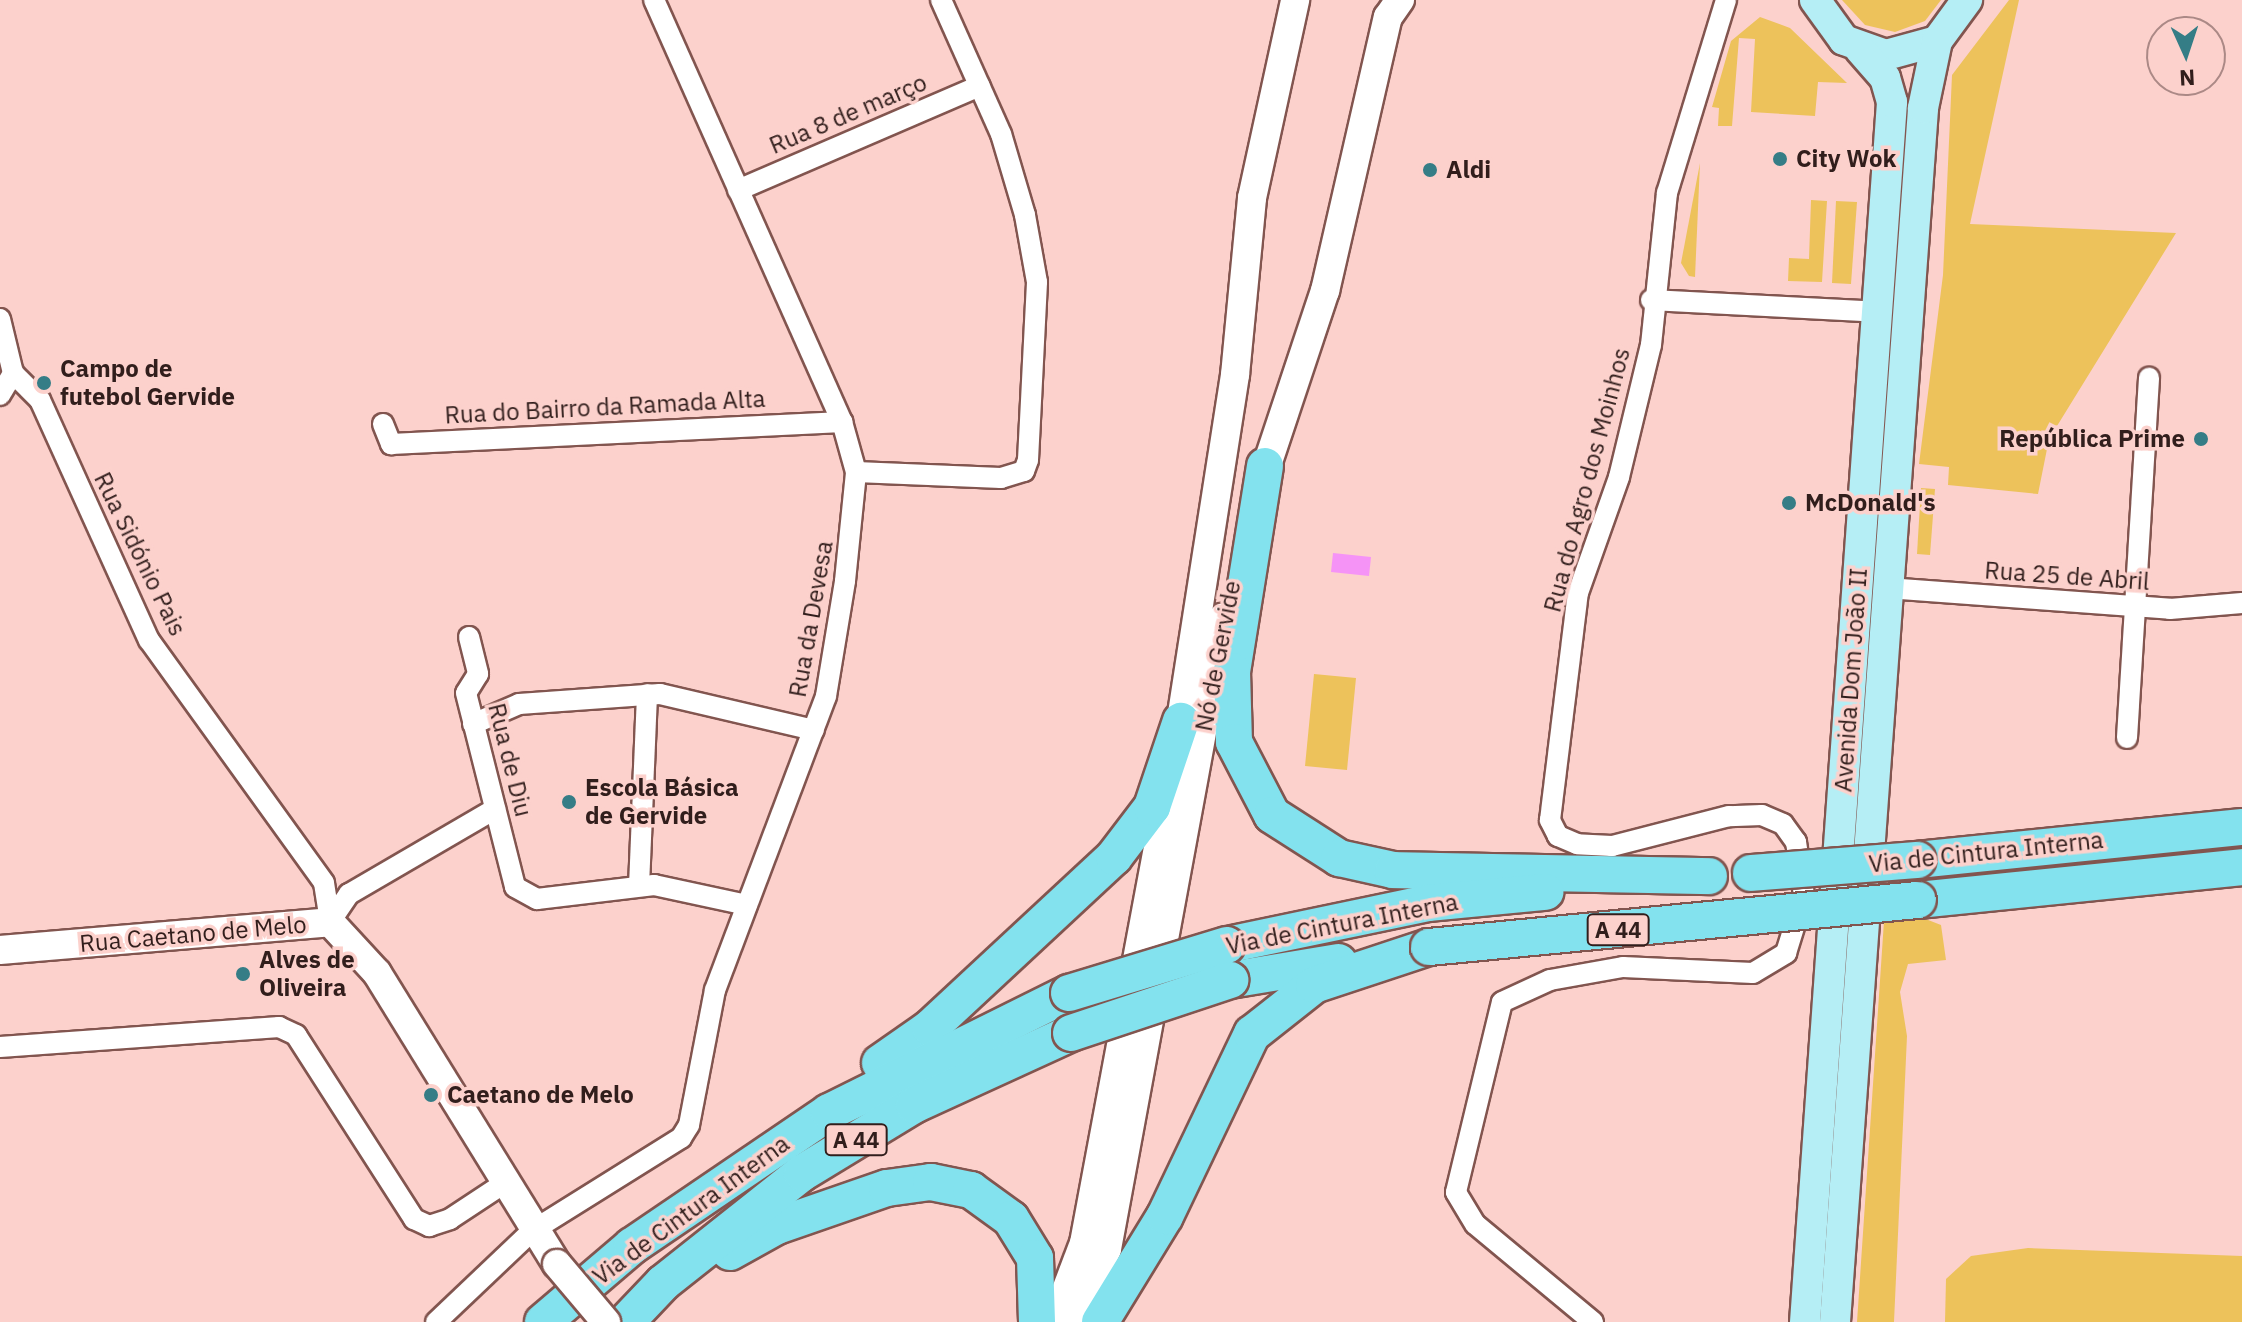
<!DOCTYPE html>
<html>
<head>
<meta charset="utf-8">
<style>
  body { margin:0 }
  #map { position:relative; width:2242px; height:1322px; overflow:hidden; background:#fcd1cc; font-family:"IBM Plex Sans",sans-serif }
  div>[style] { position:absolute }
  .green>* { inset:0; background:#edc25b }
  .water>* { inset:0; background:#f593f6 }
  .roads { filter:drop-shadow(2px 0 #82554f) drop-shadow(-2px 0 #82554f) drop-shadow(0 2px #82554f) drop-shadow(0 -2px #82554f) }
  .street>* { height:20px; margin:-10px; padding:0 10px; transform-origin:10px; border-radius:10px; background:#fff }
  .secondary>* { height:28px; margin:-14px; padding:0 14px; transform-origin:14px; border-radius:14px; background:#fff }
  .primary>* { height:30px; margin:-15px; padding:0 15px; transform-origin:15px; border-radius:15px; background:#b5eef5 }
  .highway>* { height:36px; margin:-18px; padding:0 18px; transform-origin:18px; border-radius:18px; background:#83e2ee }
  .bridges { filter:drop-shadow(2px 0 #82554f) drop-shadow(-2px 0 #82554f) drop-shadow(0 2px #82554f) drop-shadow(0 -2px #82554f) }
  .secondary-bridge>* { height:28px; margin:-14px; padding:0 14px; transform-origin:14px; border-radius:14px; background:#fff }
  .highway-bridge>* { height:36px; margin:-18px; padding:0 18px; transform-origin:18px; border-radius:18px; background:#83e2ee }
  .dots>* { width:22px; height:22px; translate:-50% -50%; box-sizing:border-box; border:4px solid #fcd1cc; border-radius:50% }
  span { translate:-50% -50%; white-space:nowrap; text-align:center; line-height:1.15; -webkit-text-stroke:7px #fcd1cc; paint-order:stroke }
  .shield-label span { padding:2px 6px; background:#fcd1cc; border:2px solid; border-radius:6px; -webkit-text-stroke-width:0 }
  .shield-label { font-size:22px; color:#311e1c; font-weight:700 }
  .street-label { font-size:24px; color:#311e1c }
  .poi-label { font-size:24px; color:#311e1c; font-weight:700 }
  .left { translate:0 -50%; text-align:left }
  .right { translate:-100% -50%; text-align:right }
  .north { position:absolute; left:2146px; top:16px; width:80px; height:80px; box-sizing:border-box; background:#fcd1cc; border:2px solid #ab8986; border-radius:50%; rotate:177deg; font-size:22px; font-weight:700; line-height:32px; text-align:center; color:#311e1c }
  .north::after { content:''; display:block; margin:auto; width:28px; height:36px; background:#357d86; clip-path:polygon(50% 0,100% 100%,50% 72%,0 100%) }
</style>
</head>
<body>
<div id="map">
  <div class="green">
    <div style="clip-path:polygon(1842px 0,1941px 0,1925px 21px,1895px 32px,1865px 25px)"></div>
    <div style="clip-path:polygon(2009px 0,2019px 0,1970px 224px,2176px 233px,2049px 439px,2038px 494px,1948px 485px,1949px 467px,1919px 464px,1943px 275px,1952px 75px)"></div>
    <div style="clip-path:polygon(1760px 17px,1790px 28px,1847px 83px,1818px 82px,1815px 116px,1751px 112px,1755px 39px,1739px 38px,1732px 126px,1718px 126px,1719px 108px,1712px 107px,1731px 41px)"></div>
    <div style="clip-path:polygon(1700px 163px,1695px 277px,1689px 276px,1681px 263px)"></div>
    <div style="clip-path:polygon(1811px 200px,1827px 201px,1822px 282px,1788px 281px,1789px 258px,1809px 259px)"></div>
    <div style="clip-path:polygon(1836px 201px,1857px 202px,1851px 284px,1832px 283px)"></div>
    <div style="clip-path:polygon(1921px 488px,1935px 489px,1930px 555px,1917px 554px)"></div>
    <div style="clip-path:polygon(1314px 674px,1356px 678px,1347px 770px,1305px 766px)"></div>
    <div style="clip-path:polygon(1923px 918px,1941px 925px,1946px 960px,1908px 964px,1900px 992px,1907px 1036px,1894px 1322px,1857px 1322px,1884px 921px)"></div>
    <div style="clip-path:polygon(2028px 1248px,2242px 1256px,2242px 1322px,1945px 1322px,1946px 1279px,1971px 1256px)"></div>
  </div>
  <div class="water">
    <div style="clip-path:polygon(1333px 553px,1371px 557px,1369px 576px,1331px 572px)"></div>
  </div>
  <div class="roads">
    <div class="street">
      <div style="left:738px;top:190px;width:263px;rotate:-23.3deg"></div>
      <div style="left:1651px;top:300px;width:226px;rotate:3deg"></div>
      <div style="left:0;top:319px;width:56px;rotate:76.5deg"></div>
      <div style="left:13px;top:373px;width:38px;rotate:45deg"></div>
      <div style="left:40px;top:400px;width:264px;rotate:65.6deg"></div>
      <div style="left:149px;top:640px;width:299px;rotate:54.2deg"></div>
      <div style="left:324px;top:883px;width:39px;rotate:81deg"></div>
      <div style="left:0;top:395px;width:26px;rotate:-59deg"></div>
      <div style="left:383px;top:424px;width:22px;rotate:68deg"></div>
      <div style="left:391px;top:444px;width:452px;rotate:-2.8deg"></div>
      <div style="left:856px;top:472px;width:145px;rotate:2.4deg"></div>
      <div style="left:1001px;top:478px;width:24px;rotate:-17deg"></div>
      <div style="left:1024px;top:471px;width:12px;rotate:-70deg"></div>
      <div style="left:1028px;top:460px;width:178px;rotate:-87.1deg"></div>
      <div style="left:1037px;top:282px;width:68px;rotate:-100.2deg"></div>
      <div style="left:1025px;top:215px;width:84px;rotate:-106.5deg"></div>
      <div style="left:1001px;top:134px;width:147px;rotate:-114.1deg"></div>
      <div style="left:1887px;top:588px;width:284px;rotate:4.2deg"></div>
      <div style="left:2170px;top:609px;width:72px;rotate:-4.8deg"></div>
      <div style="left:469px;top:637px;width:38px;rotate:76deg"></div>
      <div style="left:478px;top:674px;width:22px;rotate:122deg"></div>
      <div style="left:466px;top:693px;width:200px;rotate:75.8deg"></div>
      <div style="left:515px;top:887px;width:25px;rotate:29deg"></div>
      <div style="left:537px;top:899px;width:118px;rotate:-6.8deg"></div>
      <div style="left:654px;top:885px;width:95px;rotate:12.1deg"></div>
      <div style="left:473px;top:724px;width:50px;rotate:-23.5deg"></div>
      <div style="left:519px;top:704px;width:141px;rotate:-4.1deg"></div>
      <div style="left:660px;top:694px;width:158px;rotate:13.2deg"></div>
      <div style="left:2127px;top:738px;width:361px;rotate:-86.5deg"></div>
      <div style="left:639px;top:886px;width:192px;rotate:-87.6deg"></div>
      <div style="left:330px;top:922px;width:34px;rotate:-56deg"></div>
      <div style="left:349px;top:894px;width:169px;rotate:-30.2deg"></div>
      <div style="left:0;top:1047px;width:280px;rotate:-4.1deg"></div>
      <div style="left:279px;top:1027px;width:19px;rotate:25deg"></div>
      <div style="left:296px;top:1035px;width:219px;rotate:57.3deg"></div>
      <div style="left:414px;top:1219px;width:17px;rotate:25deg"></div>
      <div style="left:429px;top:1226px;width:22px;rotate:-18deg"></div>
      <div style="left:450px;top:1219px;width:64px;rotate:-33.4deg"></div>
      <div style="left:436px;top:1322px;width:132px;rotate:-43.5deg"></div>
      <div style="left:532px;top:1231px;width:176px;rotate:-32deg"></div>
      <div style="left:681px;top:1138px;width:15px;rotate:-58deg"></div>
      <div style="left:689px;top:1125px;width:137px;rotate:-79.1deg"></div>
      <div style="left:715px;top:990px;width:314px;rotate:-69.3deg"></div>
      <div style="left:826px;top:696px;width:117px;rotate:-80.6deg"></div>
      <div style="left:845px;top:581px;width:110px;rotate:-84.2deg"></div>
      <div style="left:856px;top:472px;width:52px;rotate:-105.6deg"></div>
      <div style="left:842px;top:422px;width:462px;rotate:-114deg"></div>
      <div style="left:1593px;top:1322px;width:153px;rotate:-140.3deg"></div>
      <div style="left:1475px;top:1224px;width:37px;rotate:-121deg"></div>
      <div style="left:1456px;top:1192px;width:195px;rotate:-76.4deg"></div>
      <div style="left:1502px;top:1002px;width:53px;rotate:-24.6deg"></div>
      <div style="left:1550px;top:980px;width:74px;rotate:-10.1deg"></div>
      <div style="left:1623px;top:967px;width:130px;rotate:2.6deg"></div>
      <div style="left:1753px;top:973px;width:39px;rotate:-31deg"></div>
      <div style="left:1786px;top:953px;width:61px;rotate:-72.8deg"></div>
      <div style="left:1804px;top:895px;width:54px;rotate:-98.6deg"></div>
      <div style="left:1796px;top:842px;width:22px;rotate:-126deg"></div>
      <div style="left:1783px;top:824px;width:23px;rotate:-157deg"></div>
      <div style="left:1762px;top:815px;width:33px;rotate:178deg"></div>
      <div style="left:1729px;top:816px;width:121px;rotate:165.6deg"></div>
      <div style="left:1612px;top:846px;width:35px;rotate:-177deg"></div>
      <div style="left:1577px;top:844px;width:21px;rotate:-157deg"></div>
      <div style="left:1558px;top:836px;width:18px;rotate:-117deg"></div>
      <div style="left:1550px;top:820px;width:229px;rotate:-83deg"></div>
      <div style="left:1578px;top:593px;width:123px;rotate:-70.5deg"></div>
      <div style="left:1619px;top:477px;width:136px;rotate:-76.4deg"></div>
      <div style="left:1651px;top:345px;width:153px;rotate:-84deg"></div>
      <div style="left:1667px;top:193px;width:202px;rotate:-73deg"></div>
    </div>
    <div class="secondary">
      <div style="left:1260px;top:486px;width:206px;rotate:-71.6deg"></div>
      <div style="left:1325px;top:291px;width:281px;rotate:-77.1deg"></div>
      <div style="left:1388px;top:17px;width:21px;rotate:-55deg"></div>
      <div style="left:1178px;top:739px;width:368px;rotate:-81.1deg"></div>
      <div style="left:1235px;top:375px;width:178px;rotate:-84.5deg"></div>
      <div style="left:1252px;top:198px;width:203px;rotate:-77.7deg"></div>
      <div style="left:0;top:950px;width:331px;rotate:-4.8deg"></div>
      <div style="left:330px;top:922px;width:69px;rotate:47.3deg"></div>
      <div style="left:377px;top:973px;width:342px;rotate:58.3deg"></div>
      <div style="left:1054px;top:1322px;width:85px;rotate:-69.2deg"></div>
      <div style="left:1084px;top:1243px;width:463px;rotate:-79.4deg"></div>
      <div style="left:1077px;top:1322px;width:79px;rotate:-67.7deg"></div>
      <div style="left:1107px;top:1249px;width:642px;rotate:-79.58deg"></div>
    </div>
    <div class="primary">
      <div style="left:1815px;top:0;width:49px;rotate:54.1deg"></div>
      <div style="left:1844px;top:40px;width:45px;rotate:19.7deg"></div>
      <div style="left:1886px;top:55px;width:53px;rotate:-15.4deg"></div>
      <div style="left:1937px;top:41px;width:51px;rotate:-53.8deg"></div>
      <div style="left:1805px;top:1322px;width:1223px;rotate:-85.92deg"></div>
      <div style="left:1892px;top:102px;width:25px;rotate:-106deg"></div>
      <div style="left:1885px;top:78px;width:38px;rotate:-131deg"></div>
      <div style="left:1835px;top:1322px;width:1217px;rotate:-85.85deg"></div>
      <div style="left:1923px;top:108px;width:68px;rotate:-78.2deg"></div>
    </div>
    <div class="highway">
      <div style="left:1265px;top:466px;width:208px;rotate:99.1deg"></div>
      <div style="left:1232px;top:671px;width:71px;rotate:88.4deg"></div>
      <div style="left:1234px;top:742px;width:82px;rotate:62.5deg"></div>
      <div style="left:1272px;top:815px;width:80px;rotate:32.7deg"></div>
      <div style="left:1339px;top:858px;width:55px;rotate:12.5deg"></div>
      <div style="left:1393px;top:870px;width:316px;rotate:1.1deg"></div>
      <div style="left:1917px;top:860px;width:327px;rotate:-5.8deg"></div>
      <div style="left:1918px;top:900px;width:326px;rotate:-5.8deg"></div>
      <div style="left:1227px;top:945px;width:205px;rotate:-11.8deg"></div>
      <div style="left:1428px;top:903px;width:118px;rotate:-5.4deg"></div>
      <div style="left:1230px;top:980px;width:110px;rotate:-9.4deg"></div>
      <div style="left:880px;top:1063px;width:61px;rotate:-35deg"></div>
      <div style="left:930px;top:1028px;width:251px;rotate:-42.9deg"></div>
      <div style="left:1114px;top:857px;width:63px;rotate:-52.8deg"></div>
      <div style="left:1152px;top:807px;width:91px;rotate:-71.4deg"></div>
      <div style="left:730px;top:1252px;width:54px;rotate:-29deg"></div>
      <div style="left:777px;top:1226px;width:116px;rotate:-19.1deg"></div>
      <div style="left:887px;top:1188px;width:44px;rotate:-7.8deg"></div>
      <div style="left:931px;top:1182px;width:41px;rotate:11.3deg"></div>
      <div style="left:971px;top:1190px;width:49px;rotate:35.9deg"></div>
      <div style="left:1011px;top:1219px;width:46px;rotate:58.4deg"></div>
      <div style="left:1035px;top:1258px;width:64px;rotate:88.2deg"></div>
      <div style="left:543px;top:1322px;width:117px;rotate:-40.5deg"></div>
      <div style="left:632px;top:1246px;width:238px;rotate:-34.2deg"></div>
      <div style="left:829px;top:1112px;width:268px;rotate:-26.4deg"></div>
      <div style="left:626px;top:1322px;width:54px;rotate:-46.5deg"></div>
      <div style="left:663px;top:1283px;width:177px;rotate:-38.4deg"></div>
      <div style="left:802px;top:1173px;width:131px;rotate:-31.3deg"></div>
      <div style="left:914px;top:1105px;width:173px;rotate:-24.6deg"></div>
      <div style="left:1100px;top:1322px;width:124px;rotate:-58.5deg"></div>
      <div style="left:1165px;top:1216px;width:202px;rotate:-64.5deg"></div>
      <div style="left:1252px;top:1034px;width:79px;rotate:-38.3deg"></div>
      <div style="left:1314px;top:985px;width:121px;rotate:-18.3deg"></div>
    </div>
  </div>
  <div class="bridges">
    <div class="secondary-bridge">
      <div style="left:557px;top:1264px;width:76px;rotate:49.8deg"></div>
    </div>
    <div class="highway-bridge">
      <div style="left:1751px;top:873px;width:167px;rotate:-4.5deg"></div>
      <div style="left:1429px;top:947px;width:491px;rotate:-5.5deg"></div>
      <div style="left:1069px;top:993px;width:165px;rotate:-16.9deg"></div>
      <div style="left:1071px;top:1033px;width:168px;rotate:-18.4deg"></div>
    </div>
  </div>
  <div class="dots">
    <div style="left:1780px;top:159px;background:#357d86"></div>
    <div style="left:1430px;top:170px;background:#357d86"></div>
    <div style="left:44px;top:383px;background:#357d86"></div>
    <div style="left:2201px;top:439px;background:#357d86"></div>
    <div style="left:1789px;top:503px;background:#357d86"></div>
    <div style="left:569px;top:802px;background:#357d86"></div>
    <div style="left:243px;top:974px;background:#357d86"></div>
    <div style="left:431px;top:1095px;background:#357d86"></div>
  </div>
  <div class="shield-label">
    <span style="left:1618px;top:930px">A 44</span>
    <span style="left:856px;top:1140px">A 44</span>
  </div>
  <div class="street-label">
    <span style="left:848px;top:114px;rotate:-23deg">Rua 8 de março</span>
    <span style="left:605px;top:407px;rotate:-3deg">Rua do Bairro da Ramada Alta</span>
    <span style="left:1587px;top:480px;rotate:-75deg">Rua do Agro dos Moinhos</span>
    <span style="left:140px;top:554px;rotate:64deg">Rua Sidónio Pais</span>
    <span style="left:2067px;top:576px;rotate:4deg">Rua 25 de Abril</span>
    <span style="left:811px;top:619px;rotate:-80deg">Rua da Devesa</span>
    <span style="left:1218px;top:656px;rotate:-79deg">Nó de Gervide</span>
    <span style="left:1851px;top:680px;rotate:-86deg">Avenida Dom João II</span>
    <span style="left:510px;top:760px;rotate:76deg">Rua de Diu</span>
    <span style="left:1986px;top:852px;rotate:-6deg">Via de Cintura Interna</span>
    <span style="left:1342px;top:924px;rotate:-11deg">Via de Cintura Interna</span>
    <span style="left:193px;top:934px;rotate:-5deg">Rua Caetano de Melo</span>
    <span style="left:691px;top:1210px;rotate:-36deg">Via de Cintura Interna</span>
  </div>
  <div class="poi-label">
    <span class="left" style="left:1796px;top:159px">City Wok</span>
    <span class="left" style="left:1446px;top:170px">Aldi</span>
    <span class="left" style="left:60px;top:383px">Campo de<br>futebol Gervide</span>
    <span class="right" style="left:2185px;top:439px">República Prime</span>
    <span class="left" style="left:1805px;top:503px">McDonald's</span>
    <span class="left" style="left:585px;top:802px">Escola Básica<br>de Gervide</span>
    <span class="left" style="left:259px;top:974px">Alves de<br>Oliveira</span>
    <span class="left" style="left:447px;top:1095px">Caetano de Melo</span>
  </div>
  <div class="north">N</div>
</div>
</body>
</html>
